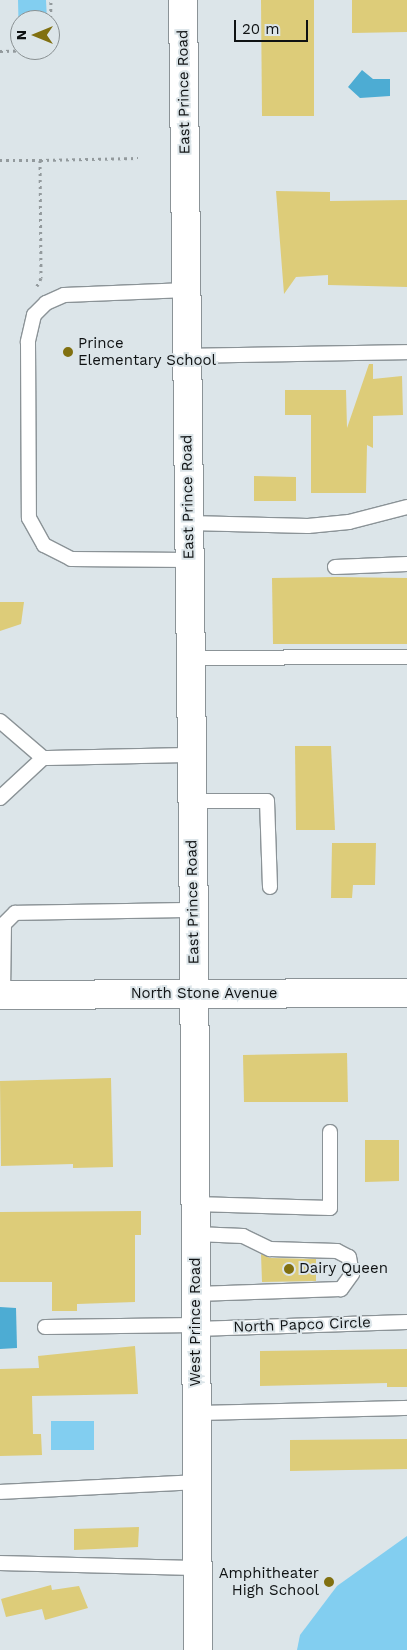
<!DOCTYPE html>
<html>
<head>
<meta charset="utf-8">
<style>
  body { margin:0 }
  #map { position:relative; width:407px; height:1650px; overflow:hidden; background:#dce5e9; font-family:"Work Sans",sans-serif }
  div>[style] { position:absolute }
  .green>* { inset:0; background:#82cef0 }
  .water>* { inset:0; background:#4dacd3 }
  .building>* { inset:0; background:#ddcc79 }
  .path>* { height:3px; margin-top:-1.5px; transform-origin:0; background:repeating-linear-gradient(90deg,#939a9d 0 2.5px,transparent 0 6.5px) }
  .roads { filter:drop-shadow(1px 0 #8b9397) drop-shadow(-1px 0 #8b9397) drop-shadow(0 1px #8b9397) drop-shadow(0 -1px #8b9397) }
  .service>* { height:14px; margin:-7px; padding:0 7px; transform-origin:7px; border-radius:7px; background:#fff }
  .secondary>* { height:28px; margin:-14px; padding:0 14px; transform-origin:14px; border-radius:14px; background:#fff }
  .dots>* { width:14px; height:14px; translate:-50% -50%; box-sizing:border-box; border:2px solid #dce5e9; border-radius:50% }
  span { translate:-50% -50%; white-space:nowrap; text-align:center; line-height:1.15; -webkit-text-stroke:4px #dce5e9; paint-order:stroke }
  .street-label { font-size:15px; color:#0f1213 }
  .poi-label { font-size:15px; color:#0f1213 }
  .left { translate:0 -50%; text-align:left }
  .right { translate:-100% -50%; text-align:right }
  .north { position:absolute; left:10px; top:10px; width:50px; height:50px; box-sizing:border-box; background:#dce5e9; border:1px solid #8a9193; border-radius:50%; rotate:270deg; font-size:14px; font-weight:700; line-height:20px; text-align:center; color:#0f1213 }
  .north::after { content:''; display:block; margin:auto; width:18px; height:22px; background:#817010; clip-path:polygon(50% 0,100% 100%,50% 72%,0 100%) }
  .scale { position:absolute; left:234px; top:20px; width:74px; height:22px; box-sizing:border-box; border:2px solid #0f1213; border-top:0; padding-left:6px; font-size:15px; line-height:18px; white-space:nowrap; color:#0f1213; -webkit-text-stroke:4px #dce5e9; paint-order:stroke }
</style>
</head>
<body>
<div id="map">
  <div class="green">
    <div style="clip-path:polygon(18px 0,46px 0,47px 20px,20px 20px,19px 45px)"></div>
    <div style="clip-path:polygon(51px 1421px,94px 1421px,94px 1450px,51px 1450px)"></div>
    <div style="clip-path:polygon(407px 1536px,407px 1650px,297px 1650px,300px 1635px,337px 1586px)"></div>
  </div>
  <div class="water">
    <div style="clip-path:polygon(362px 70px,373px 79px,390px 79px,390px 96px,360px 98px,348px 87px)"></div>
    <div style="clip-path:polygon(0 1307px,16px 1308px,17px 1348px,0 1349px)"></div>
  </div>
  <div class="building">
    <div style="clip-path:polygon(261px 0,314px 0,314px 116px,262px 116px)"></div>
    <div style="clip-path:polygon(352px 0,407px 0,407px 32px,352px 33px)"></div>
    <div style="clip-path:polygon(276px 191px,330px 192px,330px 201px,407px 200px,407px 287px,328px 285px,328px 275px,296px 277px,284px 294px)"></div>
    <div style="clip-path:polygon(369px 364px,373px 364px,373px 379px,402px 376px,403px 415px,373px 416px,373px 448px,367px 445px,366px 493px,311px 493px,311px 415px,285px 415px,285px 390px,346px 390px,347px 428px)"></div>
    <div style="clip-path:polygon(254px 476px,296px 477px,296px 501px,254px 501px)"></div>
    <div style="clip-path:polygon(337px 577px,407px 578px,407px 644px,273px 644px,272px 578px)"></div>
    <div style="clip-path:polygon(0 602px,24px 602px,21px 624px,0 631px)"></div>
    <div style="clip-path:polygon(295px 746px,331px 746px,335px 830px,296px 830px)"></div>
    <div style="clip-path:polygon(332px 843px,376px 843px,375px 885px,353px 885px,352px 898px,331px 898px)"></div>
    <div style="clip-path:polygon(347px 1053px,348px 1102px,244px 1102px,243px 1055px)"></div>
    <div style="clip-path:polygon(111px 1078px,113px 1167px,73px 1168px,73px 1164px,1px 1166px,0 1081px)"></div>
    <div style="clip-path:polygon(365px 1140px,399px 1140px,399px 1181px,365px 1182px)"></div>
    <div style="clip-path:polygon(141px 1211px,141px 1235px,135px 1235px,135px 1302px,77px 1304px,77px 1311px,52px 1311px,52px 1282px,0 1282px,0 1212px)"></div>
    <div style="clip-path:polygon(261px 1254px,270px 1258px,316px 1259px,316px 1281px,262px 1282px)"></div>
    <div style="clip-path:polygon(135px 1346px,138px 1394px,32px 1396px,33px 1434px,41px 1434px,42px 1455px,0 1456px,0 1369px,39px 1368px,38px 1356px)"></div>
    <div style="clip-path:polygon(407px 1349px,407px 1387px,387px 1387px,387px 1383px,260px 1386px,260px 1351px)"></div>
    <div style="clip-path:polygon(407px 1439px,407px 1469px,290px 1471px,290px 1440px)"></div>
    <div style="clip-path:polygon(139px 1527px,138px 1547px,74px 1550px,74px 1529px)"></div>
    <div style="clip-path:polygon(51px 1585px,52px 1590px,79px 1586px,88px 1608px,45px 1620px,42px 1609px,6px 1617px,1px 1599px)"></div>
  </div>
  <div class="path">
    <div style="left:50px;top:50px;width:50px;rotate:-88.9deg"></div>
    <div style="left:0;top:51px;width:46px;rotate:-1.2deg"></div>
    <div style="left:0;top:160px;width:40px"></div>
    <div style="left:40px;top:160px;width:118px;rotate:89.5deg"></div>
    <div style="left:41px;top:278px;width:9px;rotate:117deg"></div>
    <div style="left:40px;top:160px;width:98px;rotate:-1.2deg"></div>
  </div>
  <div class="roads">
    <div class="service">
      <div style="left:187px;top:290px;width:123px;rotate:177.7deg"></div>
      <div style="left:64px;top:295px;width:20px;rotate:156deg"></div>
      <div style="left:46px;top:303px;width:17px;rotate:135deg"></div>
      <div style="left:34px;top:315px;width:28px;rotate:103deg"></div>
      <div style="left:28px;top:342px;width:176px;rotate:89.7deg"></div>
      <div style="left:29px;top:518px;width:31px;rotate:61deg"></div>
      <div style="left:44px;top:545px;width:30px;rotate:27deg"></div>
      <div style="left:71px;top:559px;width:118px;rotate:0.5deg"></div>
      <div style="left:187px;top:356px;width:220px;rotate:-1deg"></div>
      <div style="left:189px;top:523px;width:119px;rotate:1.4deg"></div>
      <div style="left:308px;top:526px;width:41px;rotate:-5.6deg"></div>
      <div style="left:349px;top:522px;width:60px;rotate:-14.5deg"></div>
      <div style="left:335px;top:567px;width:72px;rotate:-2.4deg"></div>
      <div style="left:190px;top:658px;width:217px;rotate:-0.3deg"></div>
      <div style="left:0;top:721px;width:57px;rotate:40.7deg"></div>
      <div style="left:0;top:798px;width:59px;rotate:-42.9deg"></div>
      <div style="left:43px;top:758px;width:149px;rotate:-1.2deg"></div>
      <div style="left:192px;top:801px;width:75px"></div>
      <div style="left:267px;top:801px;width:86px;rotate:88deg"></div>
      <div style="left:3px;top:995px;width:71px;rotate:-89.2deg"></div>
      <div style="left:4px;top:924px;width:16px;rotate:-45deg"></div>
      <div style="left:15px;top:913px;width:179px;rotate:-1deg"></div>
      <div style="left:195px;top:1204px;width:135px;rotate:1.7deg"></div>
      <div style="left:330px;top:1208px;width:76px;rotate:-90deg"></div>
      <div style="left:196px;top:1234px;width:47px;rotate:2.4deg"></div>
      <div style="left:243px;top:1236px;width:30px;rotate:26deg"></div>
      <div style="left:270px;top:1249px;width:67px;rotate:1.7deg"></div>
      <div style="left:337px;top:1251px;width:13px;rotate:27deg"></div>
      <div style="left:349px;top:1257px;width:17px;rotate:80deg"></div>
      <div style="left:352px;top:1274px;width:19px;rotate:126deg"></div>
      <div style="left:341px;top:1289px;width:145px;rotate:178deg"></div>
      <div style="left:45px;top:1327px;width:151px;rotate:-0.8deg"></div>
      <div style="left:196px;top:1329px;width:211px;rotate:-1.9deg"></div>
      <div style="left:196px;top:1413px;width:211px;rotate:-1.4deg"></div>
      <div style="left:0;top:1492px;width:197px;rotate:-2.9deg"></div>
      <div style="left:0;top:1563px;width:197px;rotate:1.5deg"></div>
    </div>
    <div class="secondary">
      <div style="left:183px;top:0;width:933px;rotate:89.32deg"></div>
      <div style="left:194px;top:933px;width:717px;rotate:89.68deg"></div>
      <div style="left:0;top:995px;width:407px;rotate:-0.3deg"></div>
    </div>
  </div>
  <div class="dots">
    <div style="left:68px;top:352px;background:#817010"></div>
    <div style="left:289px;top:1269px;background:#817010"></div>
    <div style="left:329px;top:1582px;background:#817010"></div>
  </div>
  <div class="street-label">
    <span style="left:184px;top:92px;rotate:-91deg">East Prince Road</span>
    <span style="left:188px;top:497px;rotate:-91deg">East Prince Road</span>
    <span style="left:193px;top:902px;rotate:-91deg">East Prince Road</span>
    <span style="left:204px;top:994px">North Stone Avenue</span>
    <span style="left:196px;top:1322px;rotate:-90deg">West Prince Road</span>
    <span style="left:302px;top:1325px;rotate:-2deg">North Papco Circle</span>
  </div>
  <div class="poi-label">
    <span class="left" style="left:78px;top:352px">Prince<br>Elementary School</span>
    <span class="left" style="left:299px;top:1269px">Dairy Queen</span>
    <span class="right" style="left:319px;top:1582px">Amphitheater<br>High School</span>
  </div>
  <div class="north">N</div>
  <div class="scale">20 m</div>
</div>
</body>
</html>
